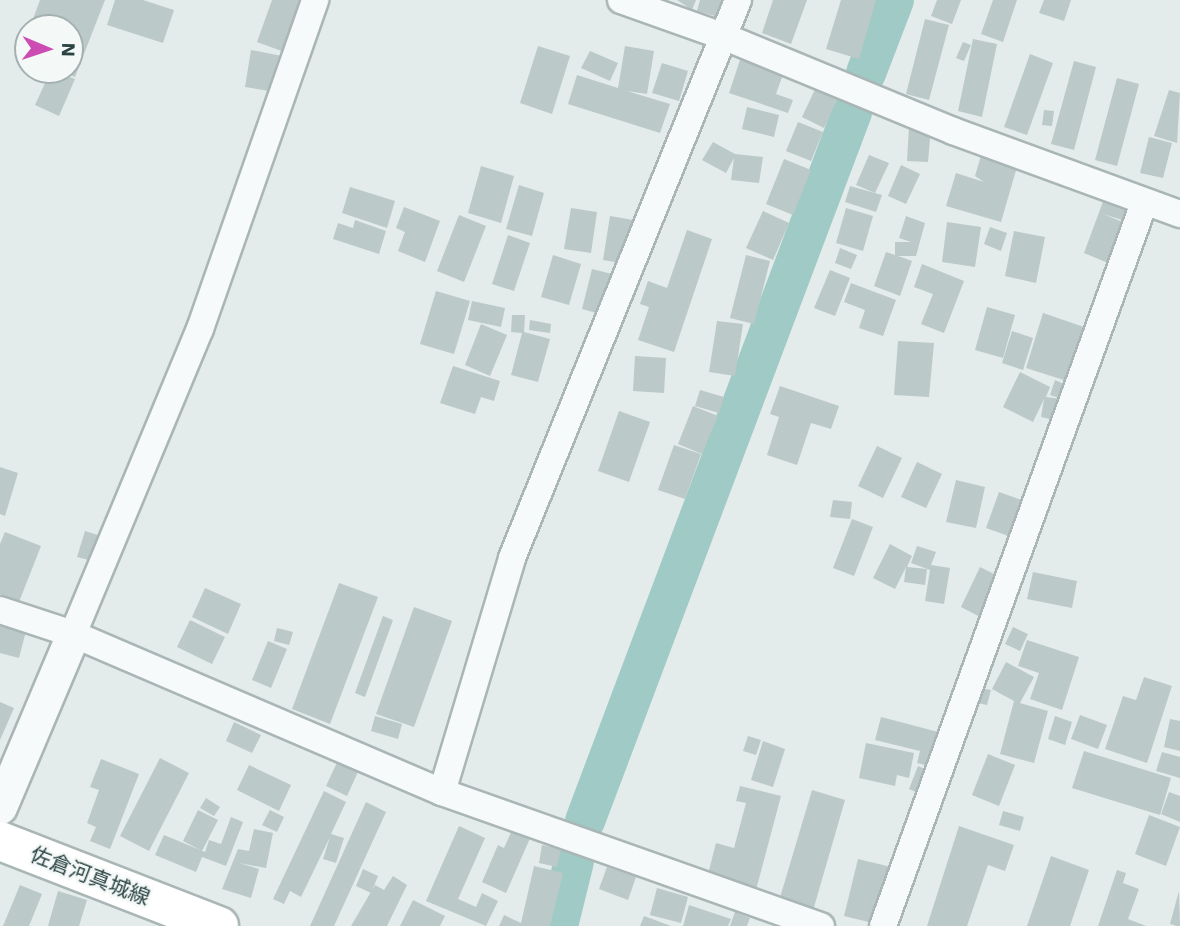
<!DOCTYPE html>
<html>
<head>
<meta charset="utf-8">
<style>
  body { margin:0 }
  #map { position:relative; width:1180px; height:926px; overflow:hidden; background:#e4ebeb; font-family:"Work Sans","Noto Sans JP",sans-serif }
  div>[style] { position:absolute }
  .river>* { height:40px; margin:-20px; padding:0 20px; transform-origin:20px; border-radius:20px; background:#a0cac5 }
  .building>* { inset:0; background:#bbc9c8 }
  .roads { filter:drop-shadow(2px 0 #a9b6b5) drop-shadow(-2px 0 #a9b6b5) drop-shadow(0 2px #a9b6b5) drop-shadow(0 -2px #a9b6b5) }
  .minor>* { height:26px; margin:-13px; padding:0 13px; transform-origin:13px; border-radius:13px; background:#f7fafa }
  .tertiary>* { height:33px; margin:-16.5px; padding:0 16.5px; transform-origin:16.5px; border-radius:16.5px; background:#f7fafa }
  .secondary>* { height:38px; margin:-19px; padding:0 19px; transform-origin:19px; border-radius:19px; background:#fff }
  span { translate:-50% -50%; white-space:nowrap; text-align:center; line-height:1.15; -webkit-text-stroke:5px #f4f9f8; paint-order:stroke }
  .street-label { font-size:21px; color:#2b4443 }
  .north { position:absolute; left:14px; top:14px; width:70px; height:70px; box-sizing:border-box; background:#f4f9f8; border:2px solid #a4b1b0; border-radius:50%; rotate:92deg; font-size:19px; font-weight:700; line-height:28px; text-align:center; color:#2b4443 }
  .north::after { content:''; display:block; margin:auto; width:24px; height:32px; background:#cd4cb3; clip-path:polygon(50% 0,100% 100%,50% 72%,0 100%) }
</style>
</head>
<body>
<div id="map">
  <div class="river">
    <div style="left:866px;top:73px;width:78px;rotate:-69deg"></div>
    <div style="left:585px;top:821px;width:758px;rotate:-69.36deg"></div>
    <div style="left:558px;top:926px;width:67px;rotate:-76.2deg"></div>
  </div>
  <div class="building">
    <div style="clip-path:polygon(40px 0,105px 0,75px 77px,57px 70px,70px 70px,70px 28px,33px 19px)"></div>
    <div style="clip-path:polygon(115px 0,143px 0,174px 10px,163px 43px,107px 25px)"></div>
    <div style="clip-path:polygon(272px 0,307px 0,287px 53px,257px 42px)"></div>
    <div style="clip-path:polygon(677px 0,696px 0,692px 10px)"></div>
    <div style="clip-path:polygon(700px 0,727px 0,722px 18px,697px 11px)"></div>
    <div style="clip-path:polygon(773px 0,807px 0,791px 44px,762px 33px)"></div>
    <div style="clip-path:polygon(841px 0,876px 0,859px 59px,826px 49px)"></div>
    <div style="clip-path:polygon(937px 0,961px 0,952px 24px,931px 16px)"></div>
    <div style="clip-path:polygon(993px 0,1017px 0,1003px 42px,981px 34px)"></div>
    <div style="clip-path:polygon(1044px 0,1071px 0,1064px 21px,1039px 13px)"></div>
    <div style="clip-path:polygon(925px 19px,949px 25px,929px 100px,906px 94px)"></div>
    <div style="clip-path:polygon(973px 39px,997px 44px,982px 117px,958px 111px)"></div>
    <div style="clip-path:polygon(963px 42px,971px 45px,964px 61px,956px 58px)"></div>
    <div style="clip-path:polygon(538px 46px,570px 56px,552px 114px,520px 103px)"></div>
    <div style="clip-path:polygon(625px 46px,654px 51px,647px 94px,627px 91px,670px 104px,660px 133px,568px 104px,577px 75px,618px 88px)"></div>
    <div style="clip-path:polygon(251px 50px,282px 56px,275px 92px,245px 87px)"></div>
    <div style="clip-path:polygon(590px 51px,618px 63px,610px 81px,581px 68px)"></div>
    <div style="clip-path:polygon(743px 51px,786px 66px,776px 94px,793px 100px,788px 113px,729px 93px)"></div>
    <div style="clip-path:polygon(1030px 54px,1053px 63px,1027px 135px,1004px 127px)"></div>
    <div style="clip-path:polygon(1074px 61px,1096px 67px,1074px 150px,1051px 144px)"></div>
    <div style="clip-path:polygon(662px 63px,688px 71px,679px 101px,652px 93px)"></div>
    <div style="clip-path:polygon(51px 70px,75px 79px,59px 116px,35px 105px)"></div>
    <div style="clip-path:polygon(1117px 78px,1139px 84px,1117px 166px,1095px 160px)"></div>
    <div style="clip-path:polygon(818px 83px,840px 94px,824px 128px,802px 117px)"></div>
    <div style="clip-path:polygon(1169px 90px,1180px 93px,1177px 143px,1154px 136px)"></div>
    <div style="clip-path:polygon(747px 107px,779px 115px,774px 137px,742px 129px)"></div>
    <div style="clip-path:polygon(1044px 110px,1054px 111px,1052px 126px,1042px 125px)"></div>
    <div style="clip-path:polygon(798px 122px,823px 132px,811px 161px,786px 151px)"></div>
    <div style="clip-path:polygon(909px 127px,931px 128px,928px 162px,907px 161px)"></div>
    <div style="clip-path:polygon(1149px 137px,1172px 143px,1163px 178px,1140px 173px)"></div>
    <div style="clip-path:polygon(713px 142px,735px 154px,763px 157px,759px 183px,731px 180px,734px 158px,726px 173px,702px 160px)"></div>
    <div style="clip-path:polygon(983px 149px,1019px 160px,1001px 222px,946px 206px,956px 173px,984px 182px,975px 176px)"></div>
    <div style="clip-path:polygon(869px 155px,889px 163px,875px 193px,856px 185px)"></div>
    <div style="clip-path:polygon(784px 159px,811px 170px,793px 215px,766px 204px)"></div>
    <div style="clip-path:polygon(901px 165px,920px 174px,906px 204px,888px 196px)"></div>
    <div style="clip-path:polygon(481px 166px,514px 176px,501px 223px,468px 213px)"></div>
    <div style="clip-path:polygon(519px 185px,544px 193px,532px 236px,506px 229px)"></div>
    <div style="clip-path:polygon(850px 186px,882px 195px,876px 212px,845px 202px)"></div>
    <div style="clip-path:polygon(350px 187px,395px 201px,387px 228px,342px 213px)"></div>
    <div style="clip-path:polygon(1105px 196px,1137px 206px,1132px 223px,1103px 214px,1130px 225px,1113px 265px,1084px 253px)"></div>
    <div style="clip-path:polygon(404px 207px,440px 221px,425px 262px,398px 251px,405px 232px,396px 228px)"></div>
    <div style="clip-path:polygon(571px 208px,597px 212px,591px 253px,564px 249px)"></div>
    <div style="clip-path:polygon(846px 208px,873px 216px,863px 251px,836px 243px)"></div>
    <div style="clip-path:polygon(763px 211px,789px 223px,773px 260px,746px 248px)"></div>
    <div style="clip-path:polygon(459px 215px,486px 226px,464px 282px,437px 271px)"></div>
    <div style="clip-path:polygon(610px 216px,639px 221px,632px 265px,603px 260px)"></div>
    <div style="clip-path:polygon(906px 216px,925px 223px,916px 256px,898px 256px,912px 261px,900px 296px,874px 286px,886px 252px,895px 255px,895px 242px,911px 242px,899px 238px)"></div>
    <div style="clip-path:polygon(355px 220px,386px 231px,379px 254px,333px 239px,338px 223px,353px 228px)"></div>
    <div style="clip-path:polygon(947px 222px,981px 227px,975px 267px,942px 262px)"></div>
    <div style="clip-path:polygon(990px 227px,1007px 233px,1001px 251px,984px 244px)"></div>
    <div style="clip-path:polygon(687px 230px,712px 239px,674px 352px,638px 340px,649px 307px,640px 304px,648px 281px,667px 288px)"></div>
    <div style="clip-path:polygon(1014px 231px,1045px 237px,1036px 283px,1005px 276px)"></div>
    <div style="clip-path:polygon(508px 235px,530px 243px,514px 291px,492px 284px)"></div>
    <div style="clip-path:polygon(840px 248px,857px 255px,851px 269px,835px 263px)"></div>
    <div style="clip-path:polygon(553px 255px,581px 264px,569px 305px,541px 297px)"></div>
    <div style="clip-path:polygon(746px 255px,770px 261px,754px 324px,730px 318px)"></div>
    <div style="clip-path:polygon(922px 264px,964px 281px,944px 333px,921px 324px,933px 294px,914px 287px)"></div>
    <div style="clip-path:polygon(592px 269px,620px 276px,610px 317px,582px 309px)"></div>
    <div style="clip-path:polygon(830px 270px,850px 278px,835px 316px,814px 308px)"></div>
    <div style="clip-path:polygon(851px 283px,896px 300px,883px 336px,859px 328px,865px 310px,844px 302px)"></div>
    <div style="clip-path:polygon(436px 291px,470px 301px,454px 354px,420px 344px)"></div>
    <div style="clip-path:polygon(472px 301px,505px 308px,501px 327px,468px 320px)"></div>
    <div style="clip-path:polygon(987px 307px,1015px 315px,1003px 358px,975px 350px)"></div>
    <div style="clip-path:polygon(1043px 313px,1087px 328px,1070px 382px,1026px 368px)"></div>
    <div style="clip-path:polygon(512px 315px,525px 315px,524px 332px,550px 339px,538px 382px,511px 375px,522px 333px,511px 332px)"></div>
    <div style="clip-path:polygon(530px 320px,551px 324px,550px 333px,529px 330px)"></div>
    <div style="clip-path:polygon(717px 321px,743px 324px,735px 376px,709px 372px)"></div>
    <div style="clip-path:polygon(481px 324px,507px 335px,490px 376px,465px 365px)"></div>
    <div style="clip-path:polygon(1012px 331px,1033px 338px,1023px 370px,1002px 363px)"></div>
    <div style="clip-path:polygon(898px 341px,934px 343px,929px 397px,894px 395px)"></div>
    <div style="clip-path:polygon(635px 356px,666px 358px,664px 393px,633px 391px)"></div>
    <div style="clip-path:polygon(453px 366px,500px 381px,494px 401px,481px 397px,475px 414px,440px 403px)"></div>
    <div style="clip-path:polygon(1020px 372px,1050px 387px,1046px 397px,1062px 399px,1058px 421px,1041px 417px,1044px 399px,1033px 422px,1003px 407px)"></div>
    <div style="clip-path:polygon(1055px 380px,1064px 384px,1059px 398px,1050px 395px)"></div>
    <div style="clip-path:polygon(780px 386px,839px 406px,831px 429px,811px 423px,797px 465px,767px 455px,779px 417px,770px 414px)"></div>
    <div style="clip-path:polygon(700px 390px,724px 397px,719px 413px,695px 406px)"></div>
    <div style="clip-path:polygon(693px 406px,718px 416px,702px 454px,678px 444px)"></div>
    <div style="clip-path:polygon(619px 411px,650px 422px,629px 482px,598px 471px)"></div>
    <div style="clip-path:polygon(674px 445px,701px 454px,685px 499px,658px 490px)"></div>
    <div style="clip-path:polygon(877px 446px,902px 458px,883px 498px,858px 486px)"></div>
    <div style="clip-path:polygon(917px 462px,942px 474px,926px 508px,901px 497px)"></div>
    <div style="clip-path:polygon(0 467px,18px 473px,5px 516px,0 514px)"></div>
    <div style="clip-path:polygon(956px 480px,985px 487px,976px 528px,946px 522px)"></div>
    <div style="clip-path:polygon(999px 492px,1027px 502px,1014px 538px,986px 528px)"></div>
    <div style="clip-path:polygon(833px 500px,852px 502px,850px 519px,830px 517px)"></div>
    <div style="clip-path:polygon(852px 519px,873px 527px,854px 576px,833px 568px)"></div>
    <div style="clip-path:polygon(85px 531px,107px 538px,100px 563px,77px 557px)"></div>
    <div style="clip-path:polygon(5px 532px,41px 546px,19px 602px,0 594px,0 544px)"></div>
    <div style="clip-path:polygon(890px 544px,912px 556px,907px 567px,927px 569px,925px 585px,904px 582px,906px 567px,895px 589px,873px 578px)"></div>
    <div style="clip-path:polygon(917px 546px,936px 552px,931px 565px,950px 568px,944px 604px,925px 601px,930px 570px,911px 563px)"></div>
    <div style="clip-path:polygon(980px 567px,1004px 579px,984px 619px,961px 607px)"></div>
    <div style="clip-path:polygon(1033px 572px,1077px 581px,1072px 608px,1027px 599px)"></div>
    <div style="clip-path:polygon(339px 583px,378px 597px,330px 724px,292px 709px)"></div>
    <div style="clip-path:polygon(205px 588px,241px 604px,228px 634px,192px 617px)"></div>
    <div style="clip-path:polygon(414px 607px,452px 621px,414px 727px,376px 714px)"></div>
    <div style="clip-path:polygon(383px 616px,393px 620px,365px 697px,355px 693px)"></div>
    <div style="clip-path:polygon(190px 620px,225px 637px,212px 664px,177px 647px)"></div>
    <div style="clip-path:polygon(0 624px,26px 631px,19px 658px,0 653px)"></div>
    <div style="clip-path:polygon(1013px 627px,1028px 634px,1020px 651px,1005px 644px)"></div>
    <div style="clip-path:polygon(277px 628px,293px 632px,289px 645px,274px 641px)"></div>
    <div style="clip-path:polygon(1027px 640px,1079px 657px,1062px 710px,1030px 699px,1039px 673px,1018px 666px)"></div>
    <div style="clip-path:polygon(268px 641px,287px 649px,271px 688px,252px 680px)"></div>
    <div style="clip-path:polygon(1006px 662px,1034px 677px,1020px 703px,1048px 711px,1034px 763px,1000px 754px,1014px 701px,992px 689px)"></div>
    <div style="clip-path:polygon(1144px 677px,1172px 686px,1147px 763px,1105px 749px,1123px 696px,1136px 700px)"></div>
    <div style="clip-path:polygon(980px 688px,991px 690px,987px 705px,977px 703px)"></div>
    <div style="clip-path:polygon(0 702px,14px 708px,0 740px)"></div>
    <div style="clip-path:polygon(1080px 715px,1107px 725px,1098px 749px,1071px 739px)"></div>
    <div style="clip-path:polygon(375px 716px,402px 724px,398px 739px,371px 731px)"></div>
    <div style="clip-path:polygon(1055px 716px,1072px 722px,1065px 745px,1048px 739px)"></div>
    <div style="clip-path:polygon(881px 717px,946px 734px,937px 768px,917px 763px,920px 751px,875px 740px)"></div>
    <div style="clip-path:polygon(1170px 719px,1180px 721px,1180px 751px,1164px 747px)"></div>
    <div style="clip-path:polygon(234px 722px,261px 735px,252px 753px,226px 741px)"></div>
    <div style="clip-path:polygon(748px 736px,761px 740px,756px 755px,743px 751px)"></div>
    <div style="clip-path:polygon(763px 741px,785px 749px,773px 787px,751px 780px)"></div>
    <div style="clip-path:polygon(866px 743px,914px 753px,909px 778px,897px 775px,895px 786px,859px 778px)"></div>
    <div style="clip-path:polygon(1084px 751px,1171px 778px,1160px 815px,1072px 788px)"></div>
    <div style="clip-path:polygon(1162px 752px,1180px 757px,1180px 778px,1156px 771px)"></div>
    <div style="clip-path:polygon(341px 754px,362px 763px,347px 796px,326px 786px)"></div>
    <div style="clip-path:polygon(988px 754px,1015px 765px,999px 806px,972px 795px)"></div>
    <div style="clip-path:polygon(160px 758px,189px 773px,149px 851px,120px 836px)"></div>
    <div style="clip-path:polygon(101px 759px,139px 774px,110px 849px,90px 841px,96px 827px,87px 823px,99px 790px,90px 787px)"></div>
    <div style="clip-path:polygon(249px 765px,291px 785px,279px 811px,237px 790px)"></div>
    <div style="clip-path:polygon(918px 766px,932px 772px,923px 795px,909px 789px)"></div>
    <div style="clip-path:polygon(740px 786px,781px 796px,756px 890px,707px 878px,716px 843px,734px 848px,746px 803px,736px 801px)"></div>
    <div style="clip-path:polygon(812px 790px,845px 800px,810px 921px,776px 911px)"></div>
    <div style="clip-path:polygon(324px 791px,346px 802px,331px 834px,344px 838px,336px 863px,323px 859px,330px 837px,301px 897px,290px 891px,284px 904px,273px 899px)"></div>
    <div style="clip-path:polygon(1169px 792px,1180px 796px,1180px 822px,1161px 814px)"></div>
    <div style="clip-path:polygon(206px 798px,220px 807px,214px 816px,200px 808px)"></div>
    <div style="clip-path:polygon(366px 802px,386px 812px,334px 926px,310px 926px)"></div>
    <div style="clip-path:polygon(198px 810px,218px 820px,202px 851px,183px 841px)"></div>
    <div style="clip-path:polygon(270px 810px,284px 817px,277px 832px,262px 825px)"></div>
    <div style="clip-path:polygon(1003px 811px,1024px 817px,1020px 831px,999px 825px)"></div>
    <div style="clip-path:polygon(1149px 815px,1180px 827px,1166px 866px,1135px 854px)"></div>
    <div style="clip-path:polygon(231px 817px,243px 822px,226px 866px,202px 857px,196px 872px,155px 855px,164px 835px,205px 852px,209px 840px,221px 844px)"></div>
    <div style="clip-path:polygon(459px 826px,485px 838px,458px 899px,476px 907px,482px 893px,498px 901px,486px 926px,426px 901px)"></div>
    <div style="clip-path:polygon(959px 826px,1014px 845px,1005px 871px,988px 865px,967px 926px,927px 926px)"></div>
    <div style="clip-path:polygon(513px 828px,531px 836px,506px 893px,482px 882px,498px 845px,504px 848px)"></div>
    <div style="clip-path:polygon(254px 829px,273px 833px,266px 868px,239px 863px,259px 869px,251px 898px,222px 889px,238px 849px,249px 851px)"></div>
    <div style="clip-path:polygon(542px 845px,561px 849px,557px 867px,539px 863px)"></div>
    <div style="clip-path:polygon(1051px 856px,1089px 870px,1070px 926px,1027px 926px)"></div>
    <div style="clip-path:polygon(858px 859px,891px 867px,877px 924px,844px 916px)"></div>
    <div style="clip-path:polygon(534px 866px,563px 873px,550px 926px,499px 926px,504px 915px,521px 923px)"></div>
    <div style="clip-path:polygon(607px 867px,636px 877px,628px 900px,599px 889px)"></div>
    <div style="clip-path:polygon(363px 869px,378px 876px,371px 893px,356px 886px)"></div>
    <div style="clip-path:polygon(1117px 870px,1126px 873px,1123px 883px,1139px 889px,1128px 919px,1146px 926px,1098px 926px)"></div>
    <div style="clip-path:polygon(393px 876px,407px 885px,387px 926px,351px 926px,375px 885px,384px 890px)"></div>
    <div style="clip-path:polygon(20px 885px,42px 894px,29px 926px,3px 926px)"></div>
    <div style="clip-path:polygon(657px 888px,688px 897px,681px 923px,650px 915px)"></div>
    <div style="clip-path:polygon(58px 891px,87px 900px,79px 926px,48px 926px)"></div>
    <div style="clip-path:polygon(1179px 891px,1180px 926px,1177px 926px,1170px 924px)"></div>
    <div style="clip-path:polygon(413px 900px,445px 916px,440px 926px,400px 926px)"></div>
    <div style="clip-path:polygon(689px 905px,731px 919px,728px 926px,683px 926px)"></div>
    <div style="clip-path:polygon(735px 912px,750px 918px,747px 926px,730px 926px)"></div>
    <div style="clip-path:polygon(644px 916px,671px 926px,640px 926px)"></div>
  </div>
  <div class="roads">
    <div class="minor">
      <div style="left:621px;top:0;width:110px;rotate:19.6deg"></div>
      <div style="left:725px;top:37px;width:247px;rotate:22.4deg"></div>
      <div style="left:953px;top:131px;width:242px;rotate:20.1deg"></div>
      <div style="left:0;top:610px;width:77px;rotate:18.2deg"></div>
      <div style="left:73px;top:634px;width:401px;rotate:23.2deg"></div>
      <div style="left:442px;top:792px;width:402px;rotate:19.5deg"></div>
      <div style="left:73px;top:634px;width:330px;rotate:-67.4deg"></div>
      <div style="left:200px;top:329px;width:349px;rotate:-70.7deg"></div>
      <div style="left:442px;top:792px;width:244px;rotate:-73.3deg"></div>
      <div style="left:512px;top:558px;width:602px;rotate:-67.95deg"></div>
      <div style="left:883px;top:926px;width:769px;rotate:-70.15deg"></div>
    </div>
    <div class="tertiary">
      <div style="left:0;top:807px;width:188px;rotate:-67.1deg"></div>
    </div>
    <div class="secondary">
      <div style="left:0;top:841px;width:235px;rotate:21.2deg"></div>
    </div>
  </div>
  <div class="street-label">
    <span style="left:90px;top:876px;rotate:21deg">佐倉河真城線</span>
  </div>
  <div class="north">N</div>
</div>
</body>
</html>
